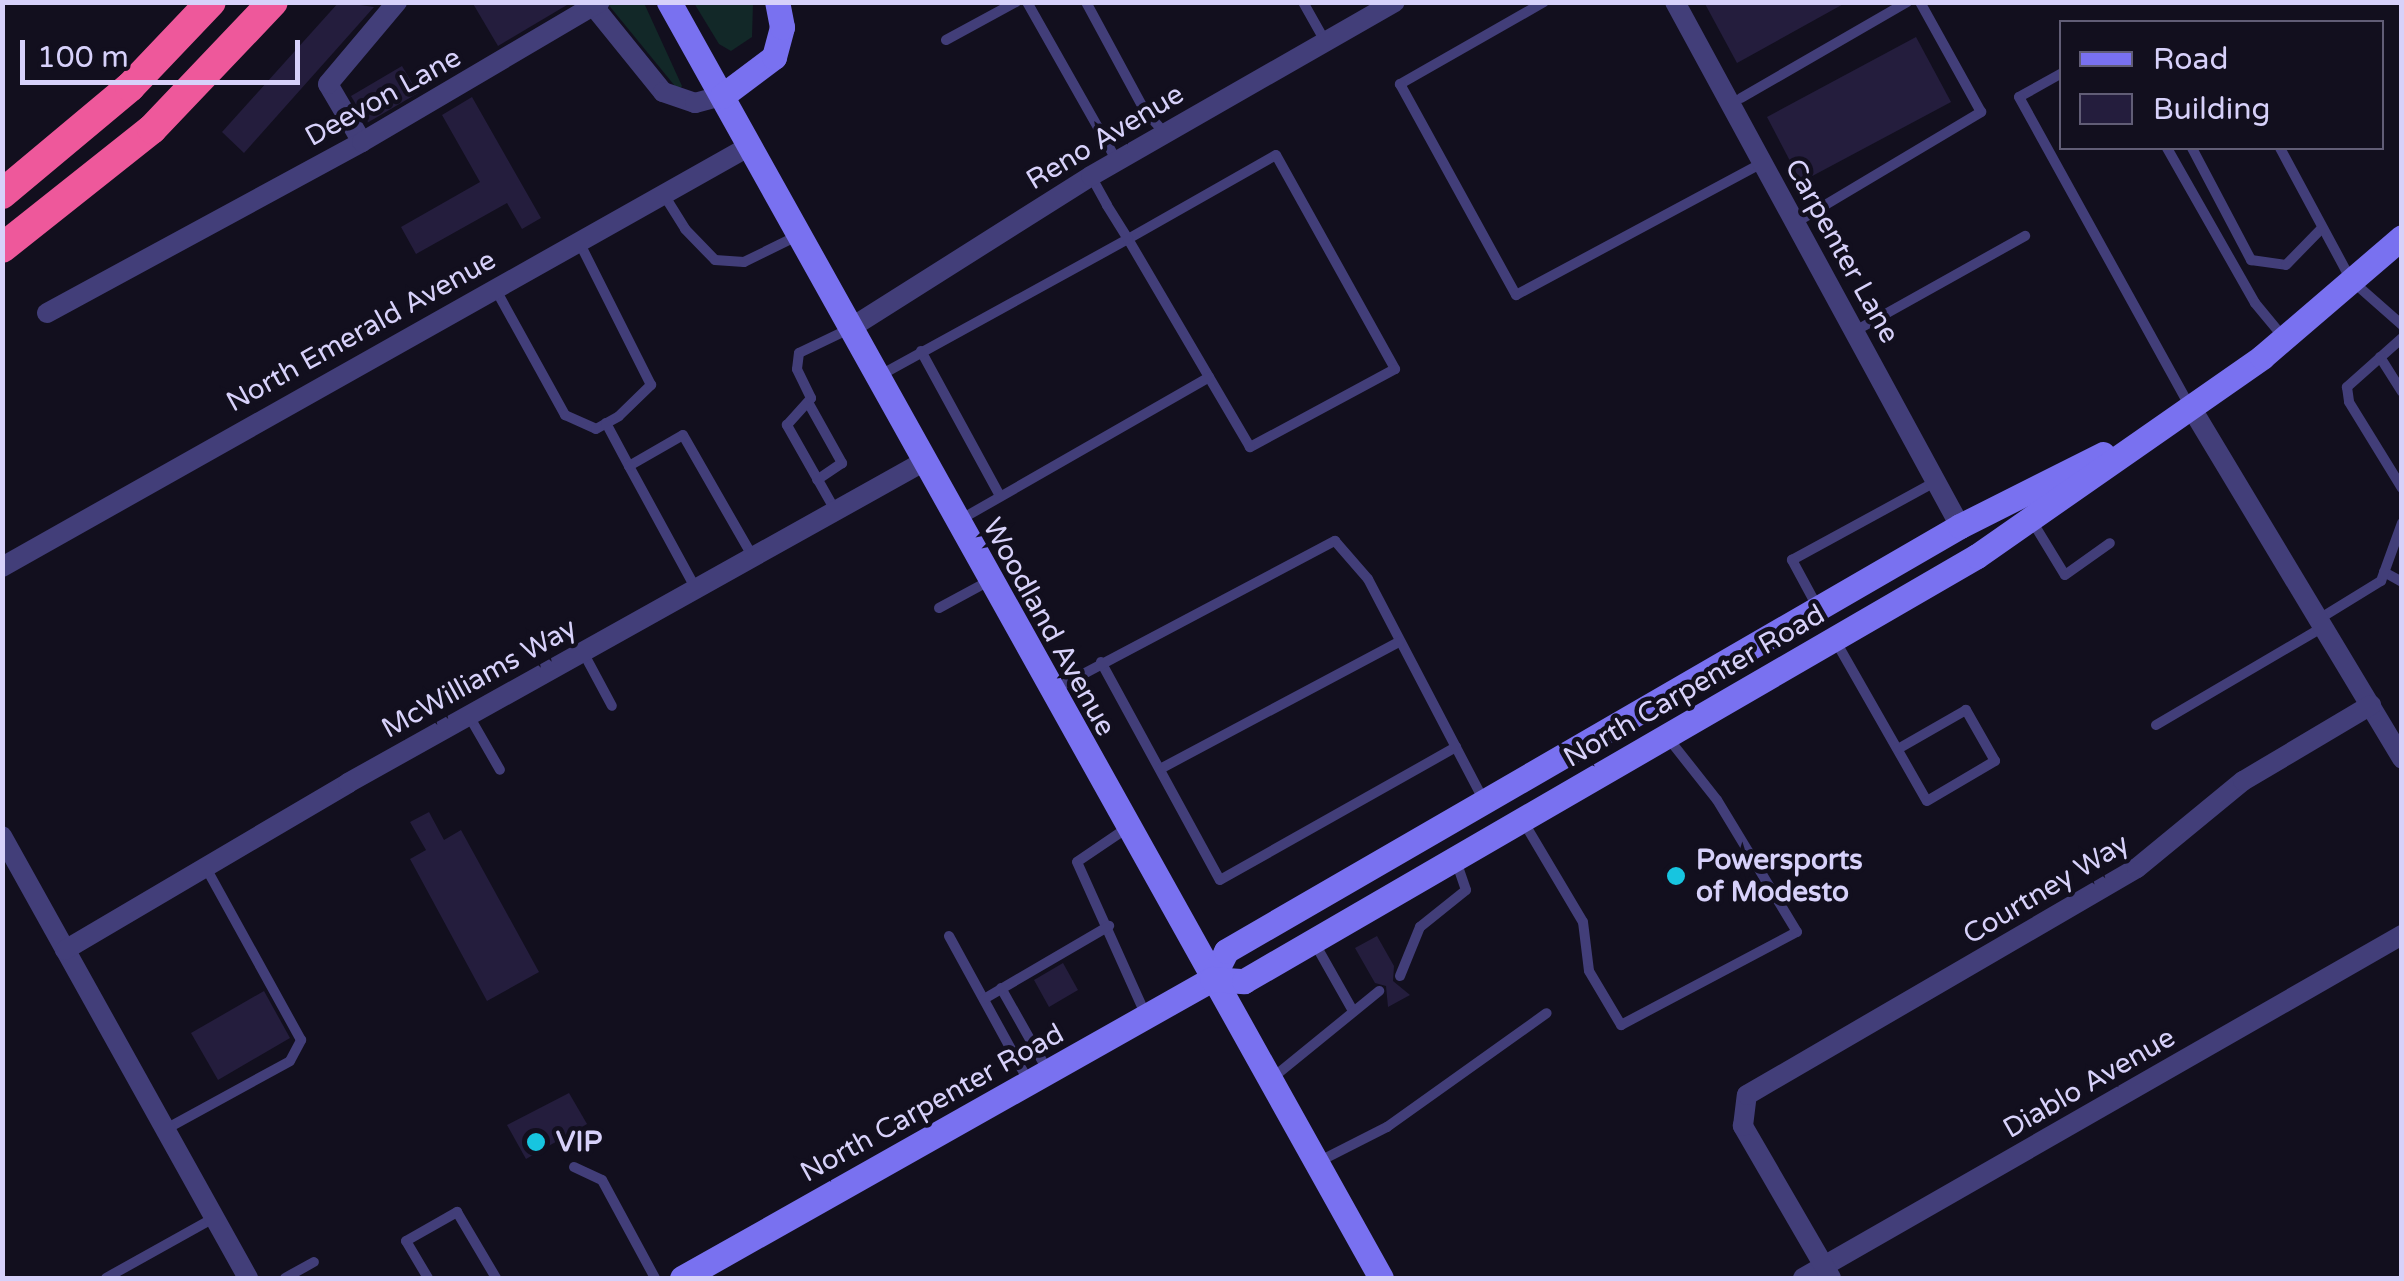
<!DOCTYPE html>
<html>
<head>
<meta charset="utf-8">
<style>
  body { margin:0 }
  #map { position:relative; width:2404px; height:1281px; overflow:hidden; background:#120f1e; font-family:"Varela Round",sans-serif }
  div>[style] { position:absolute }
  .green>* { inset:0; background:#122828 }
  .building>* { inset:0; background:#241d3d }
  .lane>* { height:10px; margin:-5px; padding:0 5px; transform-origin:5px; border-radius:5px; background:#423e79 }
  .street>* { height:20px; margin:-10px; padding:0 10px; transform-origin:10px; border-radius:10px; background:#423e79 }
  .secondary>* { height:25px; margin:-12.5px; padding:0 12.5px; transform-origin:12.5px; border-radius:12.5px; background:#7971f0 }
  .highway>* { height:30px; margin:-15px; padding:0 15px; transform-origin:15px; border-radius:15px; background:#ee589b }
  .dots>* { width:28px; height:28px; translate:-50% -50%; box-sizing:border-box; border:5px solid #120f1e; border-radius:50% }
  span { translate:-50% -50%; white-space:nowrap; text-align:center; line-height:1.15; -webkit-text-stroke:9px #120f1e; paint-order:stroke }
  .street-label { font-size:28px; color:#d7d1fa }
  .poi-label { font-size:28px; color:#d7d1fa; font-weight:700 }
  .left { translate:0 -50%; text-align:left }
  .frame { position:absolute; inset:0; border:5px solid #d7d1fa; pointer-events:none }
  .legend { position:absolute; left:2059px; top:20px; width:325px; height:130px; box-sizing:border-box; background:#120f1e; border:2px solid #615d76; margin:0; padding:12px 18px; list-style:none; font-size:30px; color:#d7d1fa }
  .legend li { display:flex; align-items:center; gap:20px; height:50px }
  .legend b { width:50px; border:2px solid #615d76 }
  .scale { position:absolute; left:20px; top:40px; width:280px; height:45px; box-sizing:border-box; border:5px solid #d7d1fa; border-top:0; padding-left:12px; font-size:30px; line-height:35px; white-space:nowrap; color:#d7d1fa; -webkit-text-stroke:8px #120f1e; paint-order:stroke }
</style>
</head>
<body>
<div id="map">
  <div class="green">
    <div style="clip-path:polygon(607px 3px,644px 3px,682px 86px,679px 91px)"></div>
    <div style="clip-path:polygon(694px 3px,753px 3px,752px 37px,731px 51px,719px 44px)"></div>
  </div>
  <div class="building">
    <div style="clip-path:polygon(339px 2px,374px 7px,244px 153px,222px 132px)"></div>
    <div style="clip-path:polygon(472px 2px,572px 2px,498px 46px)"></div>
    <div style="clip-path:polygon(1704px 2px,1847px 2px,1737px 63px)"></div>
    <div style="clip-path:polygon(1916px 37px,1951px 102px,1801px 182px,1767px 117px)"></div>
    <div style="clip-path:polygon(402px 66px,418px 93px,367px 123px,351px 96px)"></div>
    <div style="clip-path:polygon(472px 97px,541px 218px,522px 229px,507px 203px,416px 254px,401px 227px,480px 182px,442px 115px)"></div>
    <div style="clip-path:polygon(429px 812px,444px 840px,461px 830px,539px 972px,487px 1001px,410px 859px,426px 850px,410px 822px)"></div>
    <div style="clip-path:polygon(1377px 936px,1394px 966px,1393px 981px,1410px 995px,1388px 1007px,1386px 986px,1375px 983px,1355px 948px)"></div>
    <div style="clip-path:polygon(1063px 963px,1078px 990px,1049px 1007px,1034px 980px)"></div>
    <div style="clip-path:polygon(264px 991px,290px 1038px,218px 1080px,191px 1033px)"></div>
    <div style="clip-path:polygon(569px 1093px,587px 1124px,526px 1159px,507px 1125px)"></div>
  </div>
  <div class="lane">
    <div style="left:1027px;top:2px;width:183px;rotate:60.5deg"></div>
    <div style="left:1086px;top:2px;width:124px;rotate:61.6deg"></div>
    <div style="left:1145px;top:111px;width:30px;rotate:48deg"></div>
    <div style="left:1303px;top:2px;width:45px;rotate:60.6deg"></div>
    <div style="left:1544px;top:2px;width:166px;rotate:150.3deg"></div>
    <div style="left:1400px;top:84px;width:241px;rotate:61.2deg"></div>
    <div style="left:1516px;top:295px;width:279px;rotate:-28.2deg"></div>
    <div style="left:946px;top:40px;width:80px;rotate:-28.5deg"></div>
    <div style="left:2062px;top:73px;width:49px;rotate:150.8deg"></div>
    <div style="left:2019px;top:97px;width:355px;rotate:61.1deg"></div>
    <div style="left:1741px;top:98px;width:192px;rotate:-30deg"></div>
    <div style="left:2167px;top:148px;width:178px;rotate:60.4deg"></div>
    <div style="left:2255px;top:303px;width:45px;rotate:50.4deg"></div>
    <div style="left:2192px;top:148px;width:127px;rotate:62.2deg"></div>
    <div style="left:2251px;top:260px;width:35px;rotate:8deg"></div>
    <div style="left:2286px;top:265px;width:50px;rotate:-45.8deg"></div>
    <div style="left:2280px;top:148px;width:150px;rotate:61.7deg"></div>
    <div style="left:2351px;top:280px;width:68px;rotate:41.4deg"></div>
    <div style="left:664px;top:195px;width:40px;rotate:58deg"></div>
    <div style="left:685px;top:229px;width:43px;rotate:45.9deg"></div>
    <div style="left:715px;top:260px;width:29px;rotate:4deg"></div>
    <div style="left:744px;top:262px;width:59px;rotate:-26.1deg"></div>
    <div style="left:1795px;top:223px;width:217px;rotate:-30.8deg"></div>
    <div style="left:1981px;top:112px;width:126px;rotate:-119deg"></div>
    <div style="left:496px;top:290px;width:143px;rotate:61.1deg"></div>
    <div style="left:565px;top:415px;width:34px;rotate:24deg"></div>
    <div style="left:596px;top:429px;width:26px;rotate:-29deg"></div>
    <div style="left:619px;top:416px;width:45px;rotate:-44.1deg"></div>
    <div style="left:651px;top:385px;width:160px;rotate:-116.7deg"></div>
    <div style="left:1855px;top:331px;width:195px;rotate:-29.2deg"></div>
    <div style="left:2402px;top:338px;width:74px;rotate:138.3deg"></div>
    <div style="left:2347px;top:387px;width:15px;rotate:82deg"></div>
    <div style="left:2349px;top:402px;width:101px;rotate:58.4deg"></div>
    <div style="left:921px;top:351px;width:165px;rotate:61.4deg"></div>
    <div style="left:2380px;top:357px;width:41px;rotate:57.8deg"></div>
    <div style="left:877px;top:377px;width:286px;rotate:-28.8deg"></div>
    <div style="left:1128px;top:239px;width:170px;rotate:-29.6deg"></div>
    <div style="left:1276px;top:155px;width:245px;rotate:60.9deg"></div>
    <div style="left:1395px;top:369px;width:165px;rotate:151.7deg"></div>
    <div style="left:1250px;top:447px;width:81px;rotate:-120.4deg"></div>
    <div style="left:1209px;top:377px;width:160px;rotate:-120.4deg"></div>
    <div style="left:1128px;top:239px;width:40px;rotate:-122deg"></div>
    <div style="left:1107px;top:205px;width:33px;rotate:-119deg"></div>
    <div style="left:809px;top:404px;width:68px;rotate:60.8deg"></div>
    <div style="left:842px;top:463px;width:30px;rotate:146deg"></div>
    <div style="left:606px;top:423px;width:49px;rotate:61.9deg"></div>
    <div style="left:835px;top:510px;width:98px;rotate:-119.5deg"></div>
    <div style="left:787px;top:425px;width:36px;rotate:-48deg"></div>
    <div style="left:811px;top:398px;width:32px;rotate:-116deg"></div>
    <div style="left:797px;top:369px;width:16px;rotate:-83deg"></div>
    <div style="left:799px;top:353px;width:55px;rotate:-25.6deg"></div>
    <div style="left:958px;top:521px;width:289px;rotate:-29.8deg"></div>
    <div style="left:2032px;top:521px;width:63px;rotate:58.6deg"></div>
    <div style="left:2065px;top:575px;width:55px;rotate:-35.4deg"></div>
    <div style="left:2384px;top:572px;width:21px;rotate:29deg"></div>
    <div style="left:696px;top:589px;width:140px;rotate:-118.6deg"></div>
    <div style="left:629px;top:466px;width:62px;rotate:-29.9deg"></div>
    <div style="left:683px;top:435px;width:141px;rotate:60.2deg"></div>
    <div style="left:939px;top:608px;width:57px;rotate:-28.4deg"></div>
    <div style="left:1818px;top:608px;width:55px;rotate:-118.4deg"></div>
    <div style="left:1792px;top:560px;width:163px;rotate:-28.6deg"></div>
    <div style="left:2319px;top:619px;width:73px;rotate:-31.5deg"></div>
    <div style="left:2381px;top:581px;width:62px;rotate:-70.1deg"></div>
    <div style="left:1835px;top:640px;width:185px;rotate:60.3deg"></div>
    <div style="left:1927px;top:801px;width:79px;rotate:-30.5deg"></div>
    <div style="left:1995px;top:761px;width:59px;rotate:-119.6deg"></div>
    <div style="left:1966px;top:710px;width:78px;rotate:150.2deg"></div>
    <div style="left:583px;top:652px;width:61px;rotate:61.8deg"></div>
    <div style="left:1101px;top:662px;width:248px;rotate:61.4deg"></div>
    <div style="left:1220px;top:880px;width:271px;rotate:-29.4deg"></div>
    <div style="left:1055px;top:689px;width:317px;rotate:-27.9deg"></div>
    <div style="left:1335px;top:541px;width:50px;rotate:49deg"></div>
    <div style="left:1368px;top:579px;width:250px;rotate:62.4deg"></div>
    <div style="left:469px;top:716px;width:62px;rotate:60.1deg"></div>
    <div style="left:2156px;top:725px;width:194px;rotate:-30.4deg"></div>
    <div style="left:1160px;top:769px;width:271px;rotate:-28deg"></div>
    <div style="left:1523px;top:821px;width:117px;rotate:59.3deg"></div>
    <div style="left:1583px;top:922px;width:49px;rotate:83deg"></div>
    <div style="left:1589px;top:971px;width:63px;rotate:59.3deg"></div>
    <div style="left:1621px;top:1025px;width:199px;rotate:-27.9deg"></div>
    <div style="left:1797px;top:932px;width:154px;rotate:-121.2deg"></div>
    <div style="left:1717px;top:800px;width:79px;rotate:-128.3deg"></div>
    <div style="left:1127px;top:828px;width:60px;rotate:145.8deg"></div>
    <div style="left:1077px;top:862px;width:166px;rotate:65.8deg"></div>
    <div style="left:949px;top:936px;width:166px;rotate:61.3deg"></div>
    <div style="left:1314px;top:942px;width:79px;rotate:60.5deg"></div>
    <div style="left:1400px;top:976px;width:53px;rotate:-67.8deg"></div>
    <div style="left:1420px;top:927px;width:59px;rotate:-38.8deg"></div>
    <div style="left:1466px;top:890px;width:31px;rotate:-109deg"></div>
    <div style="left:1001px;top:988px;width:95px;rotate:60.5deg"></div>
    <div style="left:984px;top:999px;width:145px;rotate:-30.3deg"></div>
    <div style="left:1270px;top:1080px;width:141px;rotate:-39.2deg"></div>
    <div style="left:166px;top:1129px;width:141px;rotate:-28.7deg"></div>
    <div style="left:290px;top:1061px;width:24px;rotate:-62deg"></div>
    <div style="left:301px;top:1040px;width:194px;rotate:-118.9deg"></div>
    <div style="left:1316px;top:1163px;width:80px;rotate:-26.9deg"></div>
    <div style="left:1387px;top:1127px;width:196px;rotate:-35.5deg"></div>
    <div style="left:574px;top:1167px;width:31px;rotate:25deg"></div>
    <div style="left:602px;top:1180px;width:111px;rotate:61.6deg"></div>
    <div style="left:106px;top:1278px;width:124px;rotate:-29.1deg"></div>
    <div style="left:285px;top:1278px;width:33px;rotate:-29deg"></div>
    <div style="left:428px;top:1278px;width:43px;rotate:-120.7deg"></div>
    <div style="left:406px;top:1241px;width:59px;rotate:-29.6deg"></div>
    <div style="left:457px;top:1212px;width:77px;rotate:59.4deg"></div>
  </div>
  <div class="street">
    <div style="left:1675px;top:2px;width:596px;rotate:61.46deg"></div>
    <div style="left:595px;top:8px;width:108px;rotate:51deg"></div>
    <div style="left:663px;top:92px;width:34px;rotate:19deg"></div>
    <div style="left:695px;top:103px;width:28px;rotate:-15deg"></div>
    <div style="left:362px;top:142px;width:67px;rotate:-120.4deg"></div>
    <div style="left:328px;top:84px;width:107px;rotate:-49.9deg"></div>
    <div style="left:47px;top:313px;width:358px;rotate:-28.5deg"></div>
    <div style="left:362px;top:142px;width:276px;rotate:-30.5deg"></div>
    <div style="left:849px;top:329px;width:286px;rotate:-32.3deg"></div>
    <div style="left:1091px;top:176px;width:350px;rotate:-29.8deg"></div>
    <div style="left:2192px;top:409px;width:408px;rotate:59deg"></div>
    <div style="left:2px;top:567px;width:856px;rotate:-29.38deg"></div>
    <div style="left:2px;top:836px;width:506px;rotate:60.9deg"></div>
    <div style="left:65px;top:950px;width:329px;rotate:-30.5deg"></div>
    <div style="left:348px;top:783px;width:659px;rotate:-29.17deg"></div>
    <div style="left:1803px;top:1278px;width:690px;rotate:-29.8deg"></div>
    <div style="left:1831px;top:1278px;width:176px;rotate:-120.1deg"></div>
    <div style="left:1743px;top:1126px;width:31px;rotate:-83deg"></div>
    <div style="left:1747px;top:1095px;width:451px;rotate:-30.2deg"></div>
    <div style="left:2137px;top:868px;width:137px;rotate:-39.4deg"></div>
    <div style="left:2243px;top:781px;width:149px;rotate:-30.7deg"></div>
  </div>
  <div class="secondary">
    <div style="left:669px;top:2px;width:1461px;rotate:60.84deg"></div>
    <div style="left:722px;top:96px;width:65px;rotate:-36.9deg"></div>
    <div style="left:774px;top:57px;width:31px;rotate:-75deg"></div>
    <div style="left:782px;top:27px;width:25px;rotate:-101deg"></div>
    <div style="left:1212px;top:979px;width:31px;rotate:-63deg"></div>
    <div style="left:1226px;top:951px;width:848px;rotate:-30.07deg"></div>
    <div style="left:1960px;top:526px;width:160px;rotate:-26.7deg"></div>
    <div style="left:682px;top:1278px;width:609px;rotate:-29.43deg"></div>
    <div style="left:1212px;top:979px;width:32px;rotate:4deg"></div>
    <div style="left:1244px;top:981px;width:847px;rotate:-30.11deg"></div>
    <div style="left:1977px;top:556px;width:348px;rotate:-34.9deg"></div>
    <div style="left:2262px;top:357px;width:184px;rotate:-40.6deg"></div>
  </div>
  <div class="highway">
    <div style="left:2px;top:194px;width:167px;rotate:-39.9deg"></div>
    <div style="left:130px;top:87px;width:117px;rotate:-46.4deg"></div>
    <div style="left:2px;top:248px;width:191px;rotate:-38.4deg"></div>
    <div style="left:152px;top:129px;width:175px;rotate:-46.4deg"></div>
  </div>
  <div class="dots">
    <div style="left:1676px;top:876px;background:#17c5e0"></div>
    <div style="left:536px;top:1142px;background:#17c5e0"></div>
  </div>
  <div class="street-label">
    <span style="left:383px;top:97px;rotate:-29deg">Deevon Lane</span>
    <span style="left:1105px;top:137px;rotate:-31deg">Reno Avenue</span>
    <span style="left:1842px;top:251px;rotate:61deg">Carpenter Lane</span>
    <span style="left:361px;top:331px;rotate:-29deg">North Emerald Avenue</span>
    <span style="left:1049px;top:627px;rotate:61deg">Woodland Avenue</span>
    <span style="left:479px;top:678px;rotate:-29deg">McWilliams Way</span>
    <span style="left:1694px;top:686px;rotate:-30deg">North Carpenter Road</span>
    <span style="left:2046px;top:889px;rotate:-31deg">Courtney Way</span>
    <span style="left:2089px;top:1083px;rotate:-30deg">Diablo Avenue</span>
    <span style="left:932px;top:1103px;rotate:-29deg">North Carpenter Road</span>
  </div>
  <div class="poi-label">
    <span class="left" style="left:1696px;top:876px">Powersports<br>of Modesto</span>
    <span class="left" style="left:556px;top:1142px">VIP</span>
  </div>
  <div class="frame"></div>
  <ul class="legend">
  <li><b style="height:12px;background:#7971f0"></b>Road</li>
  <li><b style="height:28px;background:#241d3d"></b>Building</li>
  </ul>
  <div class="scale">100 m</div>
</div>
</body>
</html>
